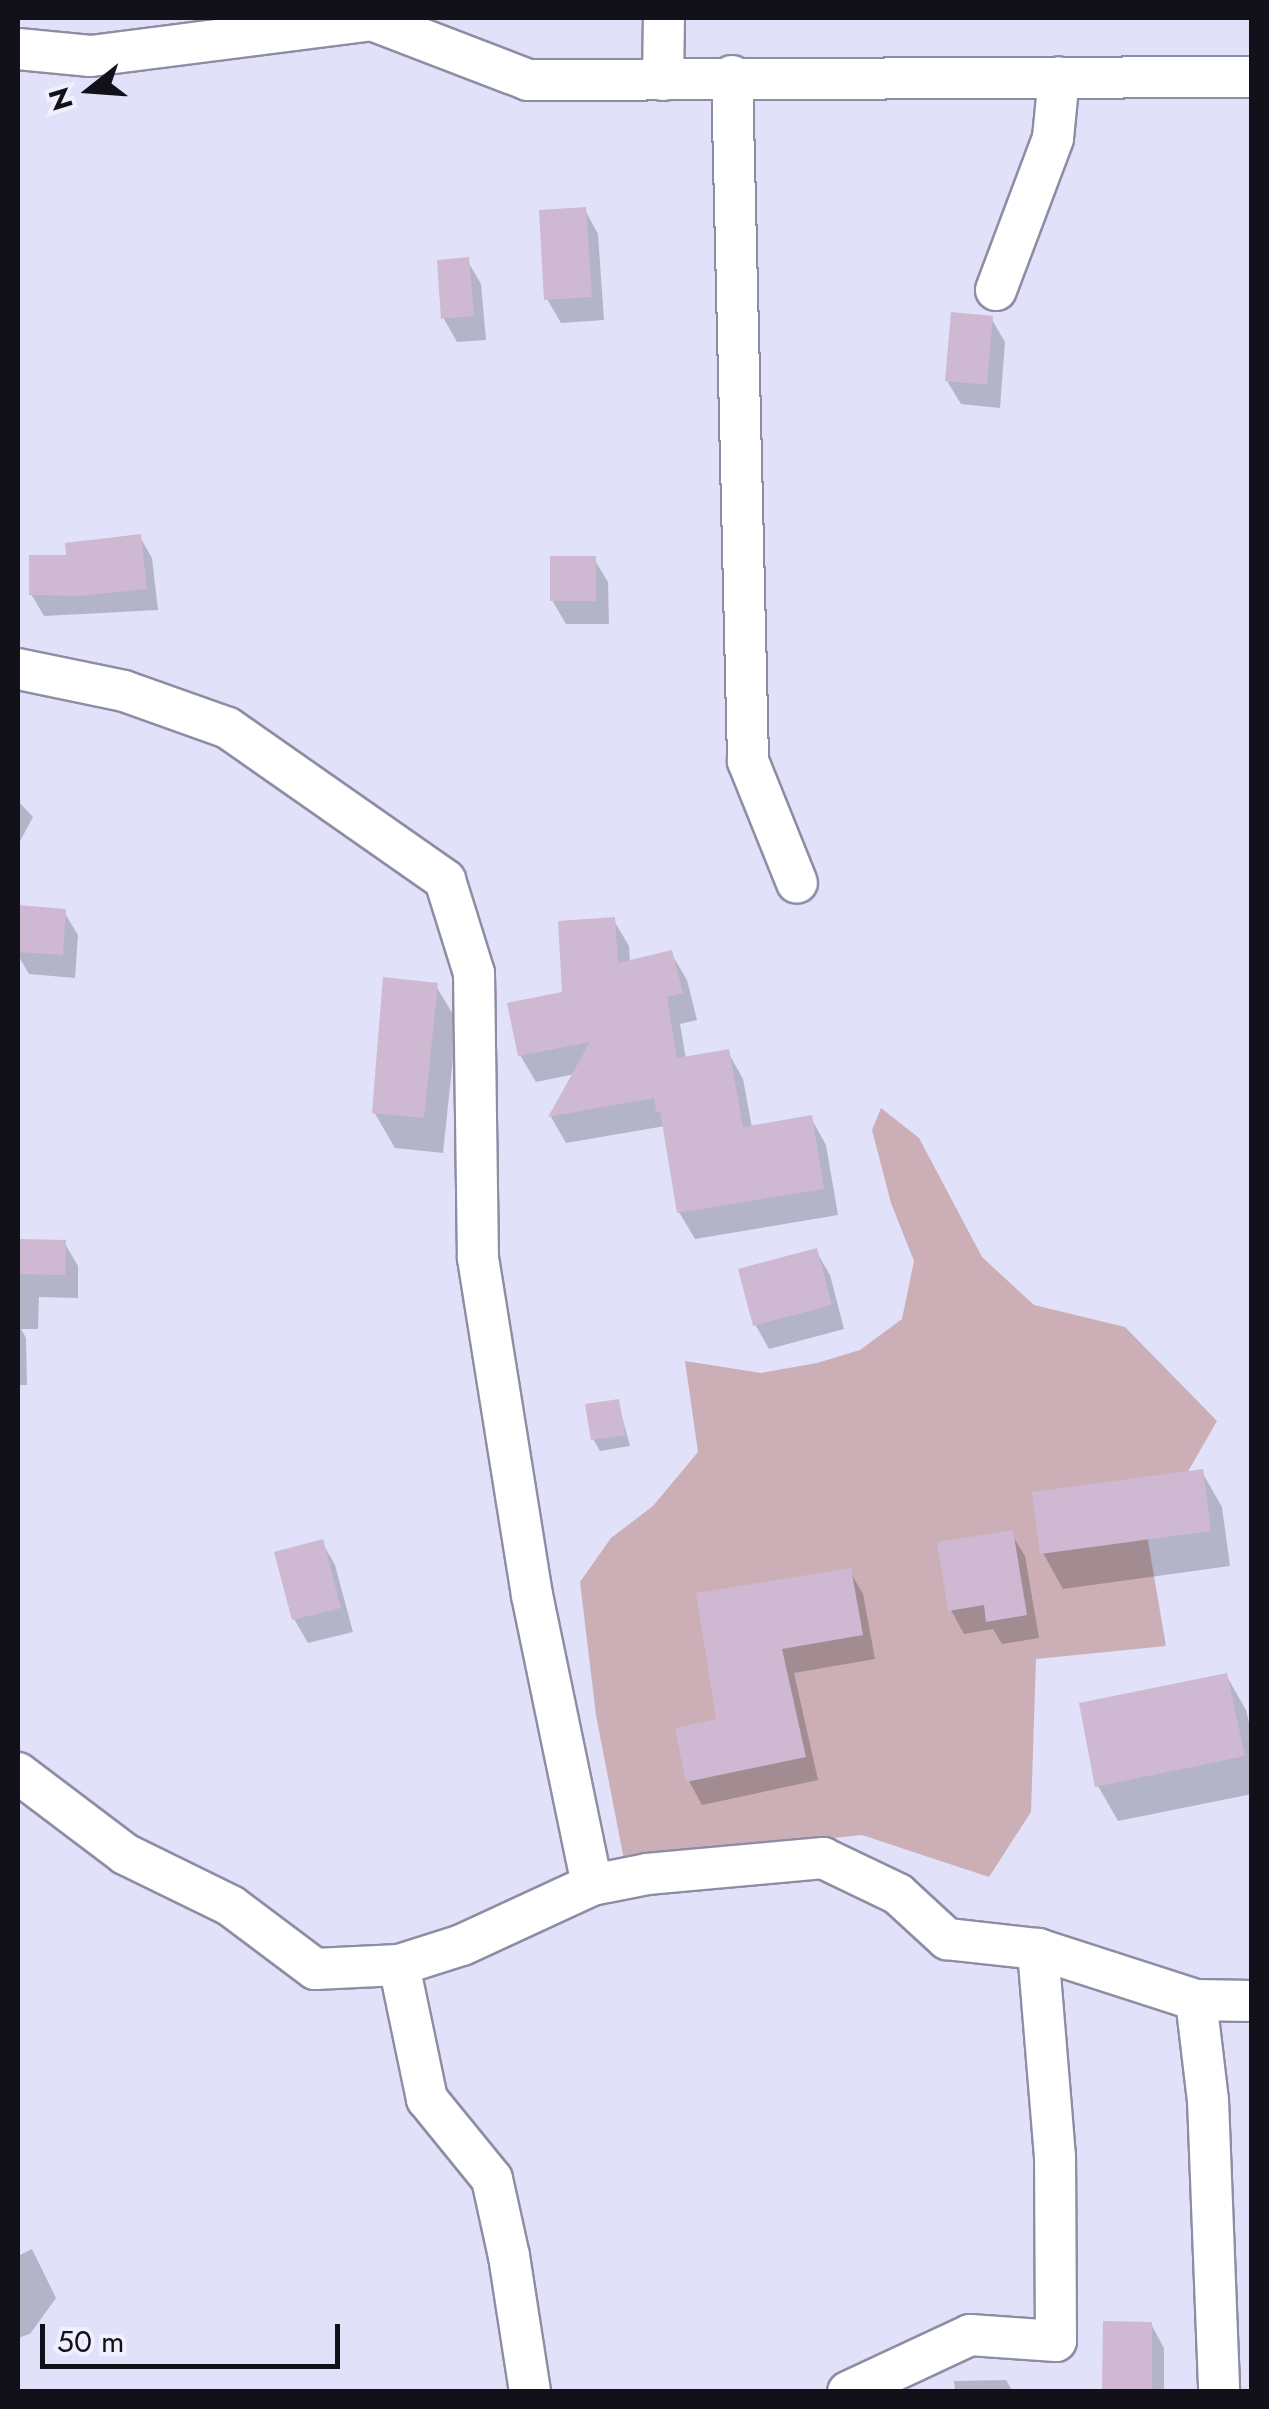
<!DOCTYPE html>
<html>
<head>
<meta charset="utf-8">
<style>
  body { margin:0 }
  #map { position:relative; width:1269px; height:2409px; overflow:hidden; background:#e2e1fa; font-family:Jost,sans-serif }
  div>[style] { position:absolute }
  .green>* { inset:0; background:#cbaeb6 }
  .shadow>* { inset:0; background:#0003 }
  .building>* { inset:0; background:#cfb8d1 }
  .roads { filter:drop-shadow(2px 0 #8e8da4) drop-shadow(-2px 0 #8e8da4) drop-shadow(0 2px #8e8da4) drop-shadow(0 -2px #8e8da4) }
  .street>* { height:40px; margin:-20px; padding:0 20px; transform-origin:20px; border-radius:20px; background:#fff }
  span { translate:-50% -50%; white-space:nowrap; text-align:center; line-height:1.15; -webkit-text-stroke:9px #f0effe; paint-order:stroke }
  .frame { position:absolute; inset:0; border:20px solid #12111a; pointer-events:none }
  .north { position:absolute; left:40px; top:40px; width:100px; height:100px; -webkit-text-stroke:8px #f0effe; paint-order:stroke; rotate:253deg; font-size:28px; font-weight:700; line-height:40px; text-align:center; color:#12111a }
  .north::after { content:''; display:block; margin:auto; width:35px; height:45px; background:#12111a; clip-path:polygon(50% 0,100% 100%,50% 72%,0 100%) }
  .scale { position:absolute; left:40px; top:2324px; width:300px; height:45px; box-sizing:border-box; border:5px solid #12111a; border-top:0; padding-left:12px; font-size:30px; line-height:35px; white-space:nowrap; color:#12111a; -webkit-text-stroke:8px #f0effe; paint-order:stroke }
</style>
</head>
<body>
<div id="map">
  <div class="green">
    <div style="clip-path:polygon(881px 1108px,919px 1138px,982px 1257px,1034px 1305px,1125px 1327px,1217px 1421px,1148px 1541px,1166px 1646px,1036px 1659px,1031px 1812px,989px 1877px,862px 1835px,624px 1860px,596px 1715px,580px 1582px,611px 1538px,653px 1506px,698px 1452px,685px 1361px,761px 1373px,817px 1363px,860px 1350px,902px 1319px,914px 1261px,891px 1203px,872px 1130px)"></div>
  </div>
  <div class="shadow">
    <div style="clip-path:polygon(585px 210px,598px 234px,604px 320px,561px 323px,547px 299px)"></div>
    <div style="clip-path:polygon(467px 260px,481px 284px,486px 340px,457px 342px,444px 319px)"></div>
    <div style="clip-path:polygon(991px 318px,1005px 342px,1000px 408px,961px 404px,947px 381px)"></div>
    <div style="clip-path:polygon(140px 537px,152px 558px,158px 610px,44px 616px,31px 594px,69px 557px)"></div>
    <div style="clip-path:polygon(594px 559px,608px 582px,609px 624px,566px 624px,552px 600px)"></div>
    <div style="clip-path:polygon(18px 801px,33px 817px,18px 845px)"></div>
    <div style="clip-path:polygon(18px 908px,64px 912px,78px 935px,75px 978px,29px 974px,18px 955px)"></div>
    <div style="clip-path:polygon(613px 919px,629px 946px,630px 963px,671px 953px,687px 980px,697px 1020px,680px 1024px,686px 1059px,728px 1052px,743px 1079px,752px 1128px,811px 1118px,826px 1145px,838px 1215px,695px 1239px,679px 1212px,665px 1126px,566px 1143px,551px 1117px,575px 1074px,536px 1082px,520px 1055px)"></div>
    <div style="clip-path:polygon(436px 986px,457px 1021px,443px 1153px,395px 1148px,374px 1112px)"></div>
    <div style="clip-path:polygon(18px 1242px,64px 1242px,78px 1266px,78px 1298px,39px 1297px,38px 1329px,21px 1329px,26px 1338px,27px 1385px,18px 1385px)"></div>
    <div style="clip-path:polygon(816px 1251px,830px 1275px,844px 1329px,769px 1349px,756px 1326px,742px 1271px)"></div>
    <div style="clip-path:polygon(618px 1402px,630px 1446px,600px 1451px,593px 1439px)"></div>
    <div style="clip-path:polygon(1202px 1472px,1222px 1507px,1230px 1566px,1063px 1589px,1043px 1553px)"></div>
    <div style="clip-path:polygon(1011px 1533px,1025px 1556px,1039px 1638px,1002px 1644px,993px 1629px,964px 1634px,951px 1610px)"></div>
    <div style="clip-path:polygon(322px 1542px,335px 1565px,353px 1632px,308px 1643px,294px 1619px)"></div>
    <div style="clip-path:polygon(849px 1570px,863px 1594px,875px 1659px,794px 1673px,818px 1780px,702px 1805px,689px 1781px,719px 1721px)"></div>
    <div style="clip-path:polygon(1226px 1675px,1246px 1710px,1252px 1735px,1252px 1794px,1118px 1821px,1098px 1786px)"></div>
    <div style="clip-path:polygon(32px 2249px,56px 2298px,30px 2334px,18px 2338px,18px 2256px)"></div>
    <div style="clip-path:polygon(1151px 2324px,1164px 2348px,1164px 2392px,1104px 2392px)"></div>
    <div style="clip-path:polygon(1006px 2380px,1013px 2392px,955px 2392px,954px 2381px)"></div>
  </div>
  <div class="building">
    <div style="clip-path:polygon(586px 207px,592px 297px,544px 300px,539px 210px)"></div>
    <div style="clip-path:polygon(469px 257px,474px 316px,441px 319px,437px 260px)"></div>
    <div style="clip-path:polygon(951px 312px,993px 316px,987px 385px,945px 381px)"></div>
    <div style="clip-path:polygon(141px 534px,147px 589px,80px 596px,29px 595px,29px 555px,66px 555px,65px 543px)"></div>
    <div style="clip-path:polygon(550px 556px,596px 556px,596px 601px,550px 601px)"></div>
    <div style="clip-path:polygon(18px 905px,66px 909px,63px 955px,18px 952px)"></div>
    <div style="clip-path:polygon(615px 917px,618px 963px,672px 950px,683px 993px,667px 997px,677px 1058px,729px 1049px,743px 1127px,812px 1115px,824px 1189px,677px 1213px,660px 1111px,656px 1112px,654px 1098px,548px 1117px,590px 1042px,518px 1056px,507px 1003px,562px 992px,558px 921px)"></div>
    <div style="clip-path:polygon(383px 977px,438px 983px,424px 1118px,372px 1113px)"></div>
    <div style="clip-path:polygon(18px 1239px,66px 1240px,65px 1275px,18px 1274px)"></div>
    <div style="clip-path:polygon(817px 1248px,832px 1305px,753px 1326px,738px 1269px)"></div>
    <div style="clip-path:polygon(619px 1399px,625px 1435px,591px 1440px,585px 1404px)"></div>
    <div style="clip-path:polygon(1203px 1469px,1211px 1531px,1040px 1554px,1032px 1492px)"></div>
    <div style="clip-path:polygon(1013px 1530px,1027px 1615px,986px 1622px,984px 1605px,948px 1611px,937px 1542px)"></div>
    <div style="clip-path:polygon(323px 1539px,341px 1608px,292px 1620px,274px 1552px)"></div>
    <div style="clip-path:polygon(851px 1568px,863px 1635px,782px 1649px,806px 1757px,686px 1782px,675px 1728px,716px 1719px,696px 1593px)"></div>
    <div style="clip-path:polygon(1227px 1673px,1245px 1756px,1095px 1787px,1079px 1703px)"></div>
    <div style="clip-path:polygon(1103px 2321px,1152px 2322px,1152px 2392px,1102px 2392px)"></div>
  </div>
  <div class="roads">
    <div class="street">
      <div style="left:18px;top:49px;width:73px;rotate:5.5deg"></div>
      <div style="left:91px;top:56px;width:283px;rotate:-7.3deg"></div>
      <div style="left:372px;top:20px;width:167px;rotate:21deg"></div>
      <div style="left:528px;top:80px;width:724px;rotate:-0.24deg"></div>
      <div style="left:732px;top:76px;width:685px;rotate:88.66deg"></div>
      <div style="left:748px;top:761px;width:131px;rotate:68.1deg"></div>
      <div style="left:663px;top:80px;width:62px;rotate:-89.1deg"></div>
      <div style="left:996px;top:290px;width:162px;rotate:-69.4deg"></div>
      <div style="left:1053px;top:138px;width:61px;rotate:-84.4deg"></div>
      <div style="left:18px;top:669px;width:108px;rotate:11.7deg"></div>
      <div style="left:124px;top:691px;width:110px;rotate:19.6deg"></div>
      <div style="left:228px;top:728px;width:265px;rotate:35deg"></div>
      <div style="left:445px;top:880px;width:97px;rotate:72.7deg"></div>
      <div style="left:474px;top:973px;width:285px;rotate:89.2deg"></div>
      <div style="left:478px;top:1258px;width:341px;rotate:80.9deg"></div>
      <div style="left:532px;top:1595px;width:296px;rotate:78.3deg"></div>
      <div style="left:18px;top:1773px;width:134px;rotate:37.1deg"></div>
      <div style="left:125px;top:1854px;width:118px;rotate:26.1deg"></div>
      <div style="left:231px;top:1906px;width:105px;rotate:36.9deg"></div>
      <div style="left:315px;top:1969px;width:84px;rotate:-2.7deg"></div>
      <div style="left:399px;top:1965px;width:66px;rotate:-17.6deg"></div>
      <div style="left:462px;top:1945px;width:143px;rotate:-24.8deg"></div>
      <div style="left:592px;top:1885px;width:56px;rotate:-11.3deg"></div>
      <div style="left:647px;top:1874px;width:177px;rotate:-5.2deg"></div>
      <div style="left:823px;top:1858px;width:83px;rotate:25.6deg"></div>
      <div style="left:898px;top:1894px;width:67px;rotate:42.6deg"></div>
      <div style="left:947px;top:1939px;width:92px;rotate:6.3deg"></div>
      <div style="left:1038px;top:1949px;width:166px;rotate:17.9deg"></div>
      <div style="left:1196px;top:2000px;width:56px;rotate:1deg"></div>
      <div style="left:399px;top:1965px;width:137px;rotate:78.2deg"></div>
      <div style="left:427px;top:2099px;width:103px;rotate:50.9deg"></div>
      <div style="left:492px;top:2179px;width:79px;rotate:77.6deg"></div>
      <div style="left:509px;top:2256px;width:138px;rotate:81.2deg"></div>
      <div style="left:1196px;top:2000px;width:101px;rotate:83.2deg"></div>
      <div style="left:1208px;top:2100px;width:292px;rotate:87.8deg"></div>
      <div style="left:848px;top:2392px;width:135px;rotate:-25deg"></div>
      <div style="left:970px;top:2335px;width:86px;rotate:4deg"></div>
      <div style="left:1056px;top:2341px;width:184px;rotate:-90.3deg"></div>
      <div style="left:1055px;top:2157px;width:209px;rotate:-94.7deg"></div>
    </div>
  </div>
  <div class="frame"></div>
  <div class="north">N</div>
  <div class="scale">50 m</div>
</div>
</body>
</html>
